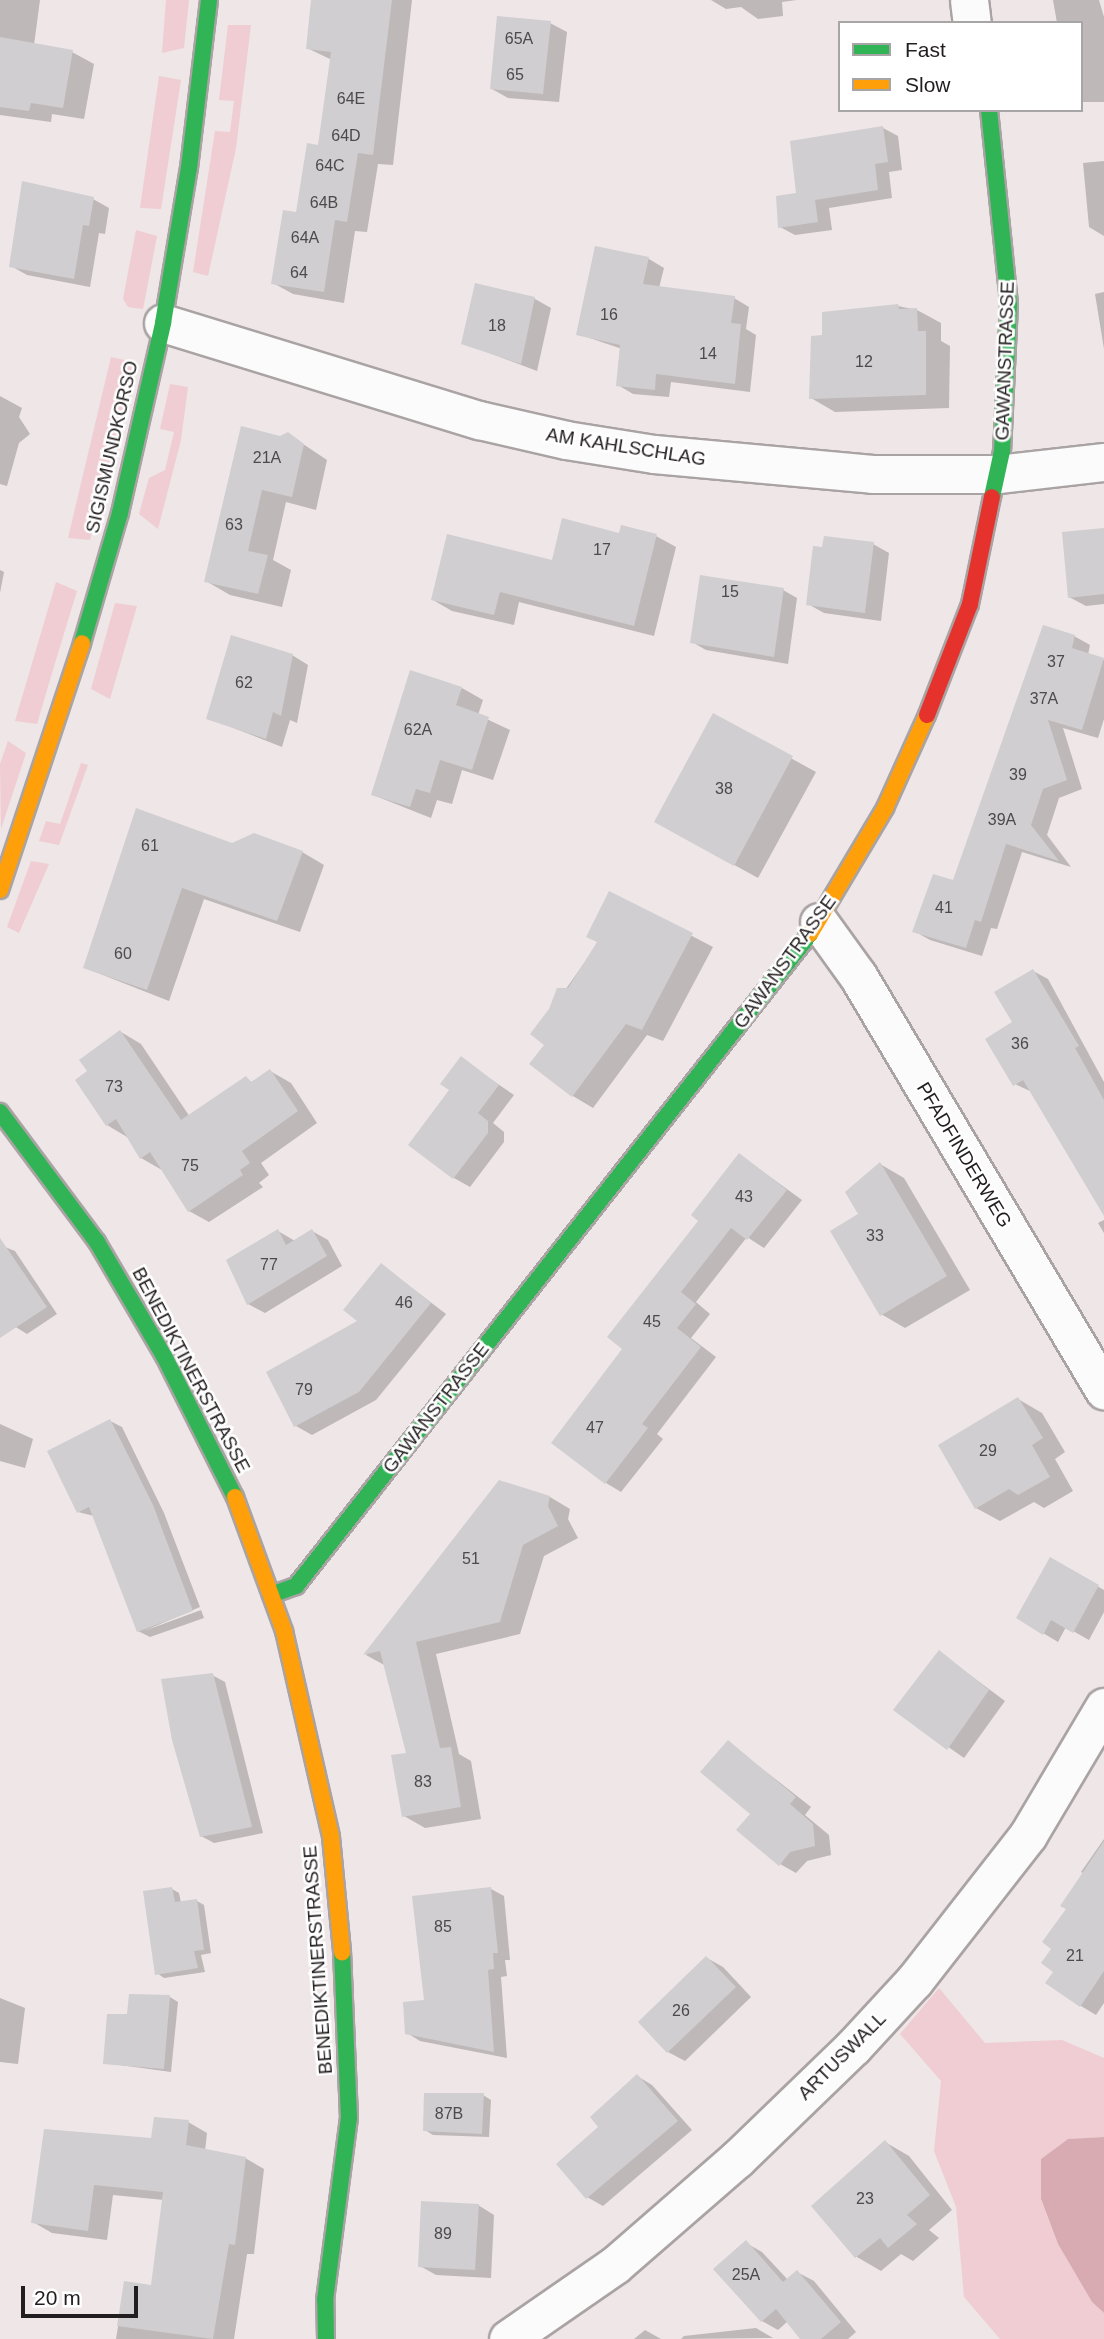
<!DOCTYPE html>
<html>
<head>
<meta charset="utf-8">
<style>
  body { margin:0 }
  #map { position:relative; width:1104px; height:2339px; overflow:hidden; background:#eee6e7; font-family:Helvetica,sans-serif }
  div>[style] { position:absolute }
  .green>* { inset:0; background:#efcdd2 }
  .water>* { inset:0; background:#d7abb1 }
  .shadow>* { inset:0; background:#0003 }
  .building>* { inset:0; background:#d0ced0 }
  .roads { filter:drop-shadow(2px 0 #aaa3a4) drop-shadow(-2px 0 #aaa3a4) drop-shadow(0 2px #aaa3a4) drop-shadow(0 -2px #aaa3a4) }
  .street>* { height:37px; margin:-18.5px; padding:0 18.5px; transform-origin:18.5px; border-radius:18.5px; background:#fcfbfb }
  .fast>* { height:16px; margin:-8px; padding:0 8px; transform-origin:8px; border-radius:8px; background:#30b455 }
  .slow>* { height:16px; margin:-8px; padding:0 8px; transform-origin:8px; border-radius:8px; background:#ff9f0a }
  .jam>* { height:16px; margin:-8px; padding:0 8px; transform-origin:8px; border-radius:8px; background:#e5322d }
  span { translate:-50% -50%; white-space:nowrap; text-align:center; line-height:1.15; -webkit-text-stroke:5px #fff; paint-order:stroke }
  .number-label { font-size:16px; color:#4e494a }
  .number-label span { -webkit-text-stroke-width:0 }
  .street-label { font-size:19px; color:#221d1e }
  .legend { position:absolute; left:838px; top:21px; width:245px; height:91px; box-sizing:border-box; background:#fff; border:2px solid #a7a5a5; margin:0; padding:9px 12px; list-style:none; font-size:21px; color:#221d1e }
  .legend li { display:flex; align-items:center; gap:14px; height:35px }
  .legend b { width:35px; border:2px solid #a7a5a5 }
  .scale { position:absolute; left:21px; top:2286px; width:117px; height:32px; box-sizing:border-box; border:4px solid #221d1e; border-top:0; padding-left:9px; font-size:21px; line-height:24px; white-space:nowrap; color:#221d1e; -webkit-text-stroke:5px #fff; paint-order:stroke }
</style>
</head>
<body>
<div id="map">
  <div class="green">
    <div style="clip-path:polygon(166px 0,189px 0,184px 48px,162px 53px)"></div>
    <div style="clip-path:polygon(228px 25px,251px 25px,236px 148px,208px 276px,193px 272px,215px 131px,230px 132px,234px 101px,219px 100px)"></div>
    <div style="clip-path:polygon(159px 76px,181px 80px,161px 209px,140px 208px)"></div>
    <div style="clip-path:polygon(136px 230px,157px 236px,143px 309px,128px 307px,123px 299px)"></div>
    <div style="clip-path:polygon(111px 357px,133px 362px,121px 416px,90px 540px,68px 538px)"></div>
    <div style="clip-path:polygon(170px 384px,188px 387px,181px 440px,158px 529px,139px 514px,149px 478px,165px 470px,174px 432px,160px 429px)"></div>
    <div style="clip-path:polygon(56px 582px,77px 591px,52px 673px,37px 724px,15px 721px)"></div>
    <div style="clip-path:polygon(115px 603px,137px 606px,110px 699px,91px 689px)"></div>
    <div style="clip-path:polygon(8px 741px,26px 753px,1px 829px,0 764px)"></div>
    <div style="clip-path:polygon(81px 763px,88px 765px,59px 845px,39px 841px,46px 821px,60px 824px)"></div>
    <div style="clip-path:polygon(31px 861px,49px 864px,19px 933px,7px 927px)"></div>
    <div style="clip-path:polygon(939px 1988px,985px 2043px,1062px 2040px,1104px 2058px,1104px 2137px,1068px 2139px,1041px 2159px,1041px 2200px,1058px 2244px,1092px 2302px,1104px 2313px,1104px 2339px,1000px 2339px,964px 2297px,956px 2207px,934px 2151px,941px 2081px,900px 2034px)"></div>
  </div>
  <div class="water">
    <div style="clip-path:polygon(1104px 2137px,1104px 2313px,1092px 2302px,1058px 2244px,1041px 2199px,1041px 2159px,1068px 2139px)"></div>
  </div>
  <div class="shadow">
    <div style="clip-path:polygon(0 0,40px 0,34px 45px,72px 52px,94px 64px,84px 119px,52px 114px,51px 122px,0 115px)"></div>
    <div style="clip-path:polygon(312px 0,412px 0,393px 165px,378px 164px,367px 232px,355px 231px,344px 303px,293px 294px,273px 283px,320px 147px,332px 60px,307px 48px)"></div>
    <div style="clip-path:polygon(711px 0,797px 0,782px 2px,783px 16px,758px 19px,741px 7px,726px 9px)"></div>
    <div style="clip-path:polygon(1053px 0,1099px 0,1104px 17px,1104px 102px,1081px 102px,1081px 23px,1057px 23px)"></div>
    <div style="clip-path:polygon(550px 23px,567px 32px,559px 102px,508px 98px,492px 89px)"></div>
    <div style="clip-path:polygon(883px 128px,898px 136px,902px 170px,889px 172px,892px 198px,829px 208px,832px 230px,795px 235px,780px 227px,797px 195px)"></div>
    <div style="clip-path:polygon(1104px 161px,1104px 236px,1089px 227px,1083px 163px)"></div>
    <div style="clip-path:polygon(93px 199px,109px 208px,105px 234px,99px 233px,90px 287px,27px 275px,11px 266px)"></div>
    <div style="clip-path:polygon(597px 248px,649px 259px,664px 268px,659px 288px,734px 298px,749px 307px,746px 329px,756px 335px,750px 392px,671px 382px,669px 397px,633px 394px,618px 385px,622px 349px,578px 334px)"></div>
    <div style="clip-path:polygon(477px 285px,535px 299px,551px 308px,537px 371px,463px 343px)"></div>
    <div style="clip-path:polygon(1104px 292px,1104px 349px,1095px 294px)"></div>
    <div style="clip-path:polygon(898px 306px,917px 310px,941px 323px,941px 341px,950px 346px,949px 408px,835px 412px,811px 398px,824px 336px)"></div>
    <div style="clip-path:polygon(0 396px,22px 408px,19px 417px,30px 434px,19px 443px,7px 486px,0 484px)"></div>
    <div style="clip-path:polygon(288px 434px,327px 460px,316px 510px,286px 502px,273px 560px,291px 570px,282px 607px,230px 595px,206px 581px,281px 437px)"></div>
    <div style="clip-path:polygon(1104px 529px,1104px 604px,1086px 606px,1069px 597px)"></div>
    <div style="clip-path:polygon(621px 535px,656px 536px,676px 547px,654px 636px,519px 602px,514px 625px,452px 611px,433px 600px,553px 563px)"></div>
    <div style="clip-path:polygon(873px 544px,889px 553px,881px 621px,824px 613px,808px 604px)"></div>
    <div style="clip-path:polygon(0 570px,4px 572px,0 593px)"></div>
    <div style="clip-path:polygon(783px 590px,797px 598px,788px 664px,706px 650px,692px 642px)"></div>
    <div style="clip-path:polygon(1074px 636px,1090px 645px,1088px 655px,1104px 660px,1104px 719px,1098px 738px,1063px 728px,1082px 789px,1059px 798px,1047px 835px,1071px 867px,1022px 852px,997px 929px,991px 928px,982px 956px,930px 940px,914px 931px,954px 882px)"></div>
    <div style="clip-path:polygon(292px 655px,308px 665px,297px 723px,290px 720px,282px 747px,208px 718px)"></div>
    <div style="clip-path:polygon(462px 688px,483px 700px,478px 715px,510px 730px,493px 780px,462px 770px,452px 804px,437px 800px,431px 818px,373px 795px)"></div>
    <div style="clip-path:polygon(714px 716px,816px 772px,758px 878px,680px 835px)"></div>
    <div style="clip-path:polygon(232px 845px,302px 852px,324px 865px,300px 932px,204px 899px,169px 1001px,85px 968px)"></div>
    <div style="clip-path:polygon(610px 893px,713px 947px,663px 1041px,647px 1035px,593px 1108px,573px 1096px,546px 1044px,551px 1010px,599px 942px)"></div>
    <div style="clip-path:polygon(1033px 971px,1048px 979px,1104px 1082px,1104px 1213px,1032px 1092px,1015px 1084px,1015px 1023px)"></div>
    <div style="clip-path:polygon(121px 1032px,141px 1044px,190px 1117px,246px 1078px,253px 1083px,270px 1071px,291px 1083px,317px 1123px,261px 1163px,269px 1175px,259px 1183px,263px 1187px,209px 1222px,189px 1211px,162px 1170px,141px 1158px,127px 1137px,107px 1125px,90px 1071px)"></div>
    <div style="clip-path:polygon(461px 1059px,514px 1095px,493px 1123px,504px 1132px,504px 1142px,470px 1187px,454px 1178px)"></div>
    <div style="clip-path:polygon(740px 1155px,802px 1200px,764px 1248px,747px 1237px,696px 1302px,710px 1314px,691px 1338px,716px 1357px,657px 1434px,663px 1439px,621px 1492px,606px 1483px,624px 1348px)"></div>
    <div style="clip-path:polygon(880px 1164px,904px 1178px,970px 1290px,905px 1328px,881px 1314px,861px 1215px)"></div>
    <div style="clip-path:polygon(1104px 1220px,1104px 1233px,1098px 1223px)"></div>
    <div style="clip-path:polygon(278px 1231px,295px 1241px,312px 1231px,328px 1240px,342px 1266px,265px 1313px,248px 1304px,228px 1261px)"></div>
    <div style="clip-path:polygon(0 1245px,15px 1251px,57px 1314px,27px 1334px,3px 1319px,0 1328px)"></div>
    <div style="clip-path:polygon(382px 1265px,446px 1314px,376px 1400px,312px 1435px,296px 1426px,360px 1322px)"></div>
    <div style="clip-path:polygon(1018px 1399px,1042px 1413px,1065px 1452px,1055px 1459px,1073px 1491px,1044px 1508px,1034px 1502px,1000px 1521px,976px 1508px)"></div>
    <div style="clip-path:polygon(110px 1421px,122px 1427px,164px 1513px,200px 1607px,144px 1631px,201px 1610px,204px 1618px,150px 1637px,138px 1631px,94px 1516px,78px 1512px)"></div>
    <div style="clip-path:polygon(0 1424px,33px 1439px,25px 1468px,0 1461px)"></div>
    <div style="clip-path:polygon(500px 1482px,550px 1497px,570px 1509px,568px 1519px,578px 1538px,544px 1556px,520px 1634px,436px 1654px,459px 1754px,471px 1761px,481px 1819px,425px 1828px,404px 1816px,408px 1755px,386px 1666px,366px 1655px)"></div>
    <div style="clip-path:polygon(1050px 1559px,1104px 1590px,1104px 1612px,1089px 1640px,1066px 1627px,1058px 1642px,1043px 1633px)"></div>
    <div style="clip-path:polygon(939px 1652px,1005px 1701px,964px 1758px,896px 1710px)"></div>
    <div style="clip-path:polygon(212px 1675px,225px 1682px,263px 1833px,214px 1843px,201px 1836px)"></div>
    <div style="clip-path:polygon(728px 1742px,811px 1807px,805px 1815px,829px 1835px,831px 1855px,807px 1861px,796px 1873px,780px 1864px,752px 1814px)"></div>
    <div style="clip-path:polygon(1104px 1839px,1104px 2003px,1096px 2015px,1081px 2006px,1055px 1972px,1054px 1948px,1084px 1874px,1081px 1872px)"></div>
    <div style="clip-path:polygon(172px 1889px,179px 1893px,181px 1903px,197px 1901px,204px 1905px,211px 1953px,201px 1955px,205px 1972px,164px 1978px,157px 1973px)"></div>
    <div style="clip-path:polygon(491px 1889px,504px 1896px,510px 1960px,505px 1960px,507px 1976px,501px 1977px,507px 2058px,420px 2041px,407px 2033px)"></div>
    <div style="clip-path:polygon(707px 1958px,723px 1967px,751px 1997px,685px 2061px,668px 2052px,640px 2022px)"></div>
    <div style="clip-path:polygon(170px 1997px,178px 2002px,171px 2072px,105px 2063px,129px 2016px)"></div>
    <div style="clip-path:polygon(0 1998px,25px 2008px,18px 2064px,0 2062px)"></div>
    <div style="clip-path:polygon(637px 2076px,652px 2085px,692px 2130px,603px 2206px,587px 2197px,601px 2127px)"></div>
    <div style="clip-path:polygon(483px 2095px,491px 2100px,489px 2137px,433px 2135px,425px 2130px)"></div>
    <div style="clip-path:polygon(188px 2122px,207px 2133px,205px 2151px,245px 2158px,264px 2169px,254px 2254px,247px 2254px,234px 2339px,116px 2339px,125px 2283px,152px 2287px,164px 2200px,113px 2195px,107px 2240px,52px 2233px,33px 2222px,152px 2140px)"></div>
    <div style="clip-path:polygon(885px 2142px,909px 2156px,952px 2210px,929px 2230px,939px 2238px,913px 2261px,901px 2254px,881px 2271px,857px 2257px,814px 2207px)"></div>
    <div style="clip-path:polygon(478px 2205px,494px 2215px,491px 2278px,436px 2275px,420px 2266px)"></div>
    <div style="clip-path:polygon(746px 2243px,762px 2252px,788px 2280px,797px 2272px,814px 2281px,856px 2332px,848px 2339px,802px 2339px,788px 2321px,778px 2330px,762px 2321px)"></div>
    <div style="clip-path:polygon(756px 2328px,773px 2338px,681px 2339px,684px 2336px)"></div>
    <div style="clip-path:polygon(645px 2330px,661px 2339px,634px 2339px)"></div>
  </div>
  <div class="building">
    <div style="clip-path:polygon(311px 0,392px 0,373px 155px,358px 153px,347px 222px,335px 220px,324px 292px,271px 284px,283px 210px,296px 212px,307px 143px,318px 145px,331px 52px,306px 49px)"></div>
    <div style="clip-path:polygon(497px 16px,551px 21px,543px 94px,490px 89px)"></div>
    <div style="clip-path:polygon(0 37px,73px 50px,63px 108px,31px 103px,29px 111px,0 107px)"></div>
    <div style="clip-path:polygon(883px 126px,888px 162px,875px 164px,878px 190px,815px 200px,818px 222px,778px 228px,776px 196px,796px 193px,790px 141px)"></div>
    <div style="clip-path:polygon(22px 181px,94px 197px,89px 226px,83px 225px,74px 279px,9px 267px)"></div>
    <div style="clip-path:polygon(595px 246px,649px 257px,643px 284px,735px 296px,731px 323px,741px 324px,735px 384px,656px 374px,655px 390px,616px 386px,620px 345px,576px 335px)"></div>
    <div style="clip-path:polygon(475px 283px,535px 297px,521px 364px,461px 344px)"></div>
    <div style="clip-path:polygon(898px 304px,899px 309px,917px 308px,918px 331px,926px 331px,926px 395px,809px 399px,811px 336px,822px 335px,822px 312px)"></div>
    <div style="clip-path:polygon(241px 426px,280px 436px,288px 432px,304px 444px,292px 497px,262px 490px,248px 551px,268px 555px,258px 594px,204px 582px)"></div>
    <div style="clip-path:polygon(562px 518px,619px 533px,621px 525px,657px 534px,634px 626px,500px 592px,494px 615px,431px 600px,447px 534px,552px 560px)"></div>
    <div style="clip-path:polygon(1104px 528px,1104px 594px,1068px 598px,1062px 532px)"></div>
    <div style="clip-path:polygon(824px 536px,874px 542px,865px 613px,806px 605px,813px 546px,822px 547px)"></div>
    <div style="clip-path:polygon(700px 575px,784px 588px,774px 657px,690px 643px)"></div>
    <div style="clip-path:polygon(1043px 625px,1075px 635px,1072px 648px,1104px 658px,1082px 730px,1048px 720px,1067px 780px,1043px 789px,1031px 825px,1059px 861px,1006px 844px,981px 922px,975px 920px,966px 948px,912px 932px,933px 874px,953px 880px)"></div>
    <div style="clip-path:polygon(231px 635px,293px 654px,281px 716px,273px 712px,266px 739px,206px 719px)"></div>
    <div style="clip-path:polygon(410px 670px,462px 687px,456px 705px,489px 717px,472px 770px,440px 760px,430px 793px,416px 789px,410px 807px,371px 795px)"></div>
    <div style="clip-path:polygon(713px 713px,793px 756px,734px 866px,654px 822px)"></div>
    <div style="clip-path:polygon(136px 808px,232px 843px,254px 833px,303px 851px,277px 921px,182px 888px,147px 990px,83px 968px)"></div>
    <div style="clip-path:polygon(609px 891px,693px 933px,642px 1030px,626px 1024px,572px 1097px,529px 1064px,544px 1045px,530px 1034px,549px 1009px,557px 988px,568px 988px,597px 942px,586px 937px)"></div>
    <div style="clip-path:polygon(1033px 969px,1079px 1046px,1075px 1048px,1104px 1100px,1104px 1216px,1023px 1080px,1013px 1086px,985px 1039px,1012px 1022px,994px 992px)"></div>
    <div style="clip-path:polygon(120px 1030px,181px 1120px,246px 1076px,251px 1082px,270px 1069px,298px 1111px,242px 1151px,250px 1163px,240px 1170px,243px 1175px,188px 1212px,150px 1152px,140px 1159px,116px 1119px,106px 1126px,75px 1080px,87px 1071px,79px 1060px)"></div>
    <div style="clip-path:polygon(461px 1056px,499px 1085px,478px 1113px,488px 1121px,488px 1133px,453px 1179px,408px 1145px,449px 1090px,440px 1084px)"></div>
    <div style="clip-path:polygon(739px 1153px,787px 1190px,747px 1240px,731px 1228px,681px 1292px,696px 1304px,677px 1328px,701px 1347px,642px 1424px,648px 1428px,605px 1484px,551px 1443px,622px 1349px,607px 1337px,698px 1221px,691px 1215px)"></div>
    <div style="clip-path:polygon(880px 1162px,947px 1276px,880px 1316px,830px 1231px,858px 1214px,845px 1192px)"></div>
    <div style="clip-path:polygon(278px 1229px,286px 1245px,312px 1229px,327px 1256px,247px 1305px,226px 1260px)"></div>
    <div style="clip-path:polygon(0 1238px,47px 1307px,0 1338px)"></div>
    <div style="clip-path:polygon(381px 1263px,431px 1303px,359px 1392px,294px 1427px,266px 1372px,357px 1321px,343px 1310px)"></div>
    <div style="clip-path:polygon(1018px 1397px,1043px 1438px,1032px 1445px,1050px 1477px,1018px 1495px,1009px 1489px,975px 1509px,938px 1445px)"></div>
    <div style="clip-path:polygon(110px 1419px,153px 1505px,193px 1611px,137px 1632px,89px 1507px,77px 1513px,47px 1451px)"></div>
    <div style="clip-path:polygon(499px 1480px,550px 1496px,548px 1506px,558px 1526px,523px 1545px,500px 1622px,416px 1642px,440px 1748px,451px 1747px,461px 1807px,402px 1817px,391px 1755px,406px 1753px,380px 1651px,363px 1655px)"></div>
    <div style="clip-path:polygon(1050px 1557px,1099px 1585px,1073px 1633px,1051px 1620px,1043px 1635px,1016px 1618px)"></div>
    <div style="clip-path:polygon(939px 1650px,989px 1690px,947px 1750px,893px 1710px)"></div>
    <div style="clip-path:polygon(213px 1673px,252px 1827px,200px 1837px,172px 1740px,161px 1679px)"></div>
    <div style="clip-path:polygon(728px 1740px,796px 1797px,790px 1804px,813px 1824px,815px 1846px,790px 1852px,779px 1866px,736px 1830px,750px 1814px,700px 1772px)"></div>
    <div style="clip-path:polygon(1104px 1841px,1104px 1971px,1080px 2007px,1045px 1983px,1053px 1972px,1041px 1963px,1051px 1949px,1042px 1942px,1066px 1909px,1060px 1906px)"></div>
    <div style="clip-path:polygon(172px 1887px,175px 1902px,197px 1899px,204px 1950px,194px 1951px,198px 1968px,155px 1975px,143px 1891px)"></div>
    <div style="clip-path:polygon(491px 1887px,498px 1953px,493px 1953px,494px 1969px,488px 1970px,494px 2052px,405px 2034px,403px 2002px,424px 2000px,412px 1896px)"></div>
    <div style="clip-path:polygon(706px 1956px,736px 1987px,667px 2053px,638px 2022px)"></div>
    <div style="clip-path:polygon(129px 1994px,170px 1995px,164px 2069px,103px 2064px,107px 2014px,127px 2014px)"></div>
    <div style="clip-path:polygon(637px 2074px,678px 2121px,586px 2199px,556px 2164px,598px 2127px,590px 2117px)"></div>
    <div style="clip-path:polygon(424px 2093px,484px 2093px,482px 2134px,423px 2131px)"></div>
    <div style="clip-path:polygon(154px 2117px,189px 2120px,186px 2145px,246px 2157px,235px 2245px,229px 2244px,213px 2339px,117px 2326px,124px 2281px,151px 2285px,163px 2192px,94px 2185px,88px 2231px,31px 2223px,44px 2129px,151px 2138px)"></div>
    <div style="clip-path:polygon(885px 2140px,930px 2195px,907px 2215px,917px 2224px,888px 2248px,880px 2238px,855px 2258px,811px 2206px)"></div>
    <div style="clip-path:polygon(421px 2201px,479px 2204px,475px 2270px,418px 2267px)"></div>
    <div style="clip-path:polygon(746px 2240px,783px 2282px,797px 2270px,841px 2322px,821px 2339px,800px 2339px,776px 2309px,761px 2322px,713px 2269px)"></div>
  </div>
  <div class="roads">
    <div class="street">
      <div style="left:969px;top:0;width:23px;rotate:83deg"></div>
      <div style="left:163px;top:323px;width:331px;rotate:17.1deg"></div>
      <div style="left:479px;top:420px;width:89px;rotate:12.9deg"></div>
      <div style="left:566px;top:440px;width:89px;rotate:9deg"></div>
      <div style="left:654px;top:454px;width:219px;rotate:5.2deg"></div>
      <div style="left:872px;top:474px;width:126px"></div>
      <div style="left:998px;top:474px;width:107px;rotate:-6.5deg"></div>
      <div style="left:819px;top:922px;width:67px;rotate:54.2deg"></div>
      <div style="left:858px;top:976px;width:482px;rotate:59.3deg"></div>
      <div style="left:508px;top:2339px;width:130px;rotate:-34.7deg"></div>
      <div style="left:615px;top:2265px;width:162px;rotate:-41deg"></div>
      <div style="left:737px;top:2159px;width:161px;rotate:-44deg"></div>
      <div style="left:853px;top:2047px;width:90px;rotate:-47.3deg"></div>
      <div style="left:914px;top:1981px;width:185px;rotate:-52deg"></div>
      <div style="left:1028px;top:1835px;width:149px;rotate:-59.3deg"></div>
    </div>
    <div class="fast">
      <div style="left:989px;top:110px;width:195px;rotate:84.1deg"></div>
      <div style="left:1009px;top:304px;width:147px;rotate:92.7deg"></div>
      <div style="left:1002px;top:451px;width:47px;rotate:102.3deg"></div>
      <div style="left:82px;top:643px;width:135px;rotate:-73.7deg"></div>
      <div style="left:120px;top:513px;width:195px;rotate:-77.2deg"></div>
      <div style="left:163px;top:323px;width:157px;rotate:-80.5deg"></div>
      <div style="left:189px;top:168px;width:169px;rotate:-83.2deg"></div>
      <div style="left:0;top:1112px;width:162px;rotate:53.3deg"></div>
      <div style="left:97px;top:1242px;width:132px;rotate:59.6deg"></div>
      <div style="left:164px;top:1356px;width:158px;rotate:63.3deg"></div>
      <div style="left:271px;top:1595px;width:27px;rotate:-20deg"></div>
      <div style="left:296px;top:1586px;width:830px;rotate:-51.75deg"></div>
      <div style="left:326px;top:2339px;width:39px;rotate:-91deg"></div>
      <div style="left:325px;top:2300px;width:184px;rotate:-82.5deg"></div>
      <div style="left:349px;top:2118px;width:166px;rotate:-92.4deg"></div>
    </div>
    <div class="slow">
      <div style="left:0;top:890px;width:260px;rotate:-71.6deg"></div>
      <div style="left:810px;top:934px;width:147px;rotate:-59.2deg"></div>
      <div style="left:885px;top:808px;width:102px;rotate:-65.7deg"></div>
      <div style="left:235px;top:1497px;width:143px;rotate:69.9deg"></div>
      <div style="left:284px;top:1631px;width:211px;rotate:77.1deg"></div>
      <div style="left:331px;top:1837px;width:116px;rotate:84.5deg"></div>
    </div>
    <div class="jam">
      <div style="left:927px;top:715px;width:119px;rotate:-68.8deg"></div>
      <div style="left:970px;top:604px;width:109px;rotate:-78.4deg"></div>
    </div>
  </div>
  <div class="number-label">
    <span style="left:519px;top:39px">65A</span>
    <span style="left:515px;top:75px">65</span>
    <span style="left:351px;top:99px">64E</span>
    <span style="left:346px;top:136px">64D</span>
    <span style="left:330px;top:166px">64C</span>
    <span style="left:324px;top:203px">64B</span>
    <span style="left:305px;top:238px">64A</span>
    <span style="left:299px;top:273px">64</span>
    <span style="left:609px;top:315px">16</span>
    <span style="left:497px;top:326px">18</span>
    <span style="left:708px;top:354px">14</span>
    <span style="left:864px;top:362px">12</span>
    <span style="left:267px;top:458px">21A</span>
    <span style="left:234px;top:525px">63</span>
    <span style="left:602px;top:550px">17</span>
    <span style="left:730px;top:592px">15</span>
    <span style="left:1056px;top:662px">37</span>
    <span style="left:244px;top:683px">62</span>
    <span style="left:1044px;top:699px">37A</span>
    <span style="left:418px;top:730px">62A</span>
    <span style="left:1018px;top:775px">39</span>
    <span style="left:724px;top:789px">38</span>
    <span style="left:1002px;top:820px">39A</span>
    <span style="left:150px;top:846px">61</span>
    <span style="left:944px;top:908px">41</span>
    <span style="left:123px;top:954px">60</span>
    <span style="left:1020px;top:1044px">36</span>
    <span style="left:114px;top:1087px">73</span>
    <span style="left:190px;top:1166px">75</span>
    <span style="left:744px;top:1197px">43</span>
    <span style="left:875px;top:1236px">33</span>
    <span style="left:269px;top:1265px">77</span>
    <span style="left:404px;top:1303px">46</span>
    <span style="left:652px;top:1322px">45</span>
    <span style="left:304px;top:1390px">79</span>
    <span style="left:595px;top:1428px">47</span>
    <span style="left:988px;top:1451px">29</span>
    <span style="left:471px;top:1559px">51</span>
    <span style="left:423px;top:1782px">83</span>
    <span style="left:443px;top:1927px">85</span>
    <span style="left:1075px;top:1956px">21</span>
    <span style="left:681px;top:2011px">26</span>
    <span style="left:449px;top:2114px">87B</span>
    <span style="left:865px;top:2199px">23</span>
    <span style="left:443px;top:2234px">89</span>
    <span style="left:746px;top:2275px">25A</span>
  </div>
  <div class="street-label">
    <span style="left:1005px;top:361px;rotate:-88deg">GAWANSTRASSE</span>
    <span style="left:112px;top:447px;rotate:-77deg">SIGISMUNDKORSO</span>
    <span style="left:626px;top:447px;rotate:9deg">AM KAHLSCHLAG</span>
    <span style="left:785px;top:962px;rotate:-54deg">GAWANSTRASSE</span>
    <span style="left:964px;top:1155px;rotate:59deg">PFADFINDERWEG</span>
    <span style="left:191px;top:1370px;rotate:62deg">BENEDIKTINERSTRASSE</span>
    <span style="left:436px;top:1408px;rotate:-52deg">GAWANSTRASSE</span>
    <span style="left:318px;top:1960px;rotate:-94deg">BENEDIKTINERSTRASSE</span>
    <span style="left:842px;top:2056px;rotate:-45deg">ARTUSWALL</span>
  </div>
  <ul class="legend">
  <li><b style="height:9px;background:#30b455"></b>Fast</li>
  <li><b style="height:9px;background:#ff9f0a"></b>Slow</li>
  </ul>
  <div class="scale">20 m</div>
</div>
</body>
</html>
